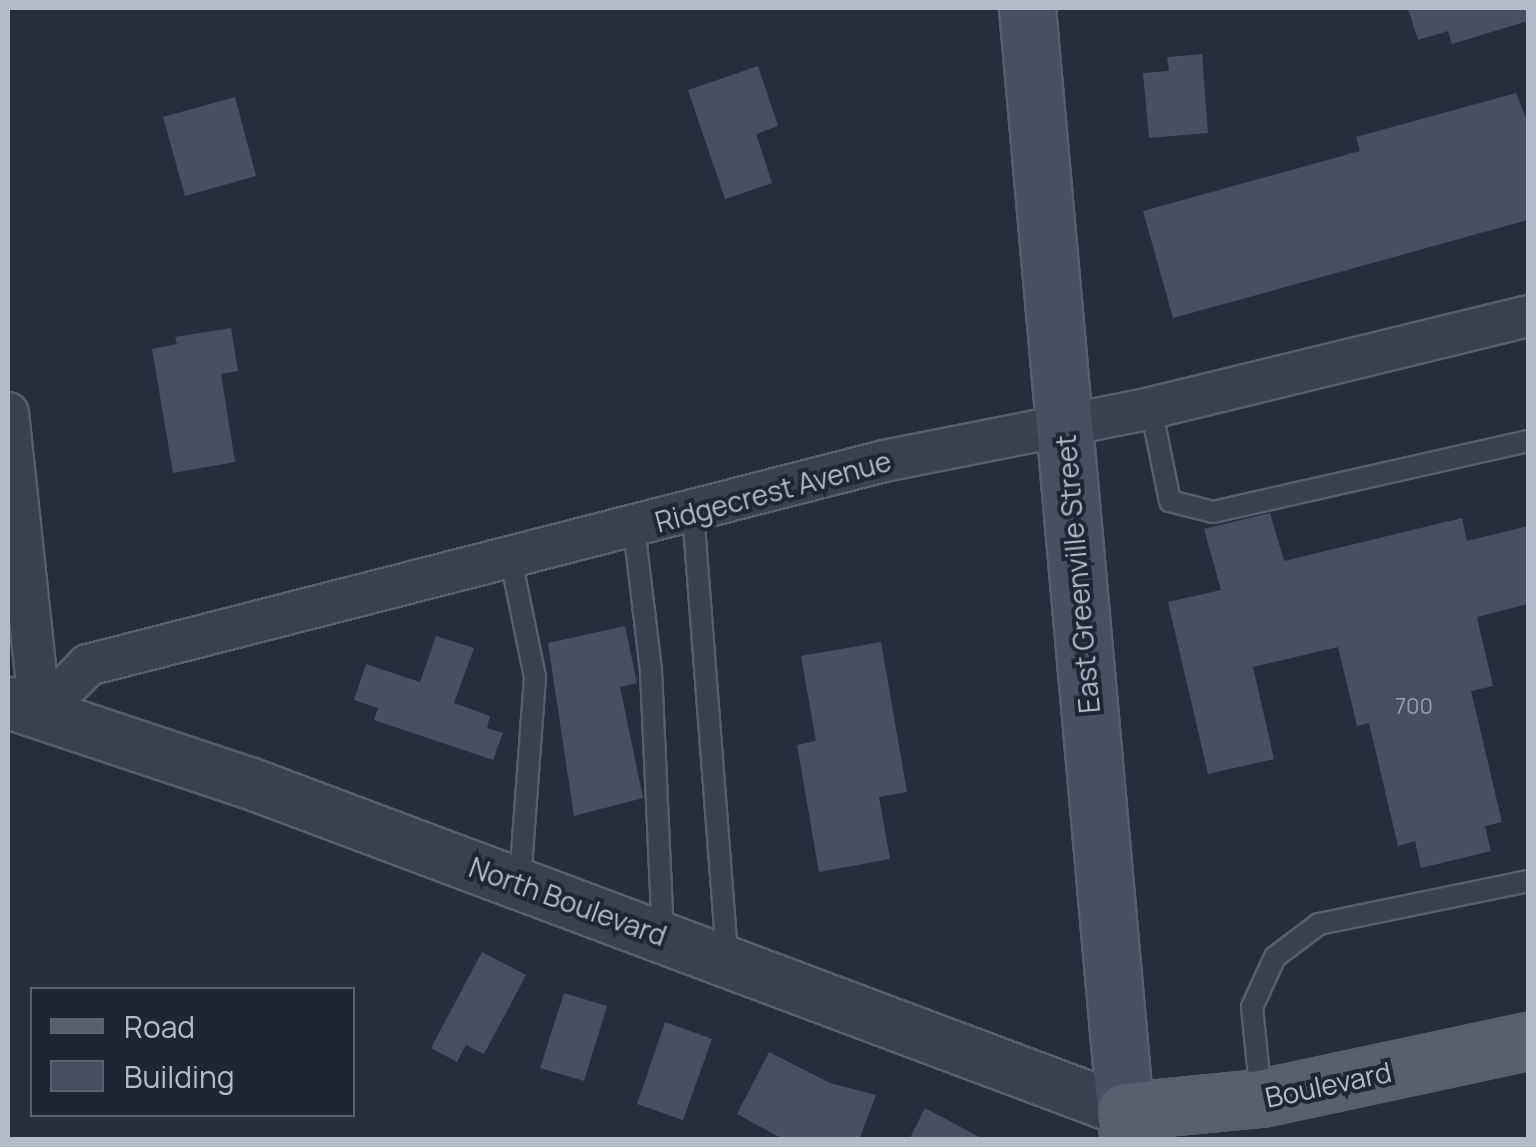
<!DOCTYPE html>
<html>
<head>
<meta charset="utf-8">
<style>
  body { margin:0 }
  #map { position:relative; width:1536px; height:1147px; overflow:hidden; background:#242f3e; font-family:Manrope,sans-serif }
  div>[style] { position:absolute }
  .building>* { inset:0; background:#455162 }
  .roads { filter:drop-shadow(2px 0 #565f6c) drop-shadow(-2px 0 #565f6c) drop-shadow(0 2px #565f6c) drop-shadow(0 -2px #565f6c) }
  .service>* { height:20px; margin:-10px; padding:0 10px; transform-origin:10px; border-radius:10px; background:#38414e }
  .minor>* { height:40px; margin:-20px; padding:0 20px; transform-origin:20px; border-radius:20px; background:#38414e }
  .tertiary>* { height:50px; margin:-25px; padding:0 25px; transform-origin:25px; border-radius:25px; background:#38414e }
  .secondary>* { height:55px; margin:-27.5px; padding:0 27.5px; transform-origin:27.5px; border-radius:27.5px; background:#465061 }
  .primary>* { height:55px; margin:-27.5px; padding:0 27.5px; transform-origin:27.5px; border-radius:27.5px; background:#56606e }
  span { translate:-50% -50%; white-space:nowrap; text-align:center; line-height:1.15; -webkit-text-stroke:8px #1d2633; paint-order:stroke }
  .number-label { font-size:22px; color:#98a1af }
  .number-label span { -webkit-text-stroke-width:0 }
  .street-label { font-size:28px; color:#b4bcc9 }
  .frame { position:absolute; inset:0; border:10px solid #b4bcc9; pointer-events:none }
  .legend { position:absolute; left:30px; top:987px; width:325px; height:130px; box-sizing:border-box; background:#1d2633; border:2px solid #59626f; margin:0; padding:12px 18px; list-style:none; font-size:30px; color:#b4bcc9 }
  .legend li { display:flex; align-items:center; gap:20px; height:50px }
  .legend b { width:50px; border:2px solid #59626f }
</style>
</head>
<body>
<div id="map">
  <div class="building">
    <div style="clip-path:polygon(1408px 8px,1528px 8px,1528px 21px,1452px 44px,1448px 31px,1418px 40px)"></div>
    <div style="clip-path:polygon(1202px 54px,1208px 133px,1149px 138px,1143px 73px,1169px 71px,1167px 57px)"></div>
    <div style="clip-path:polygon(758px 66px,778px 126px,756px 134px,772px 183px,725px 199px,688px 90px)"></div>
    <div style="clip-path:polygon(1516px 93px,1528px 123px,1528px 220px,1173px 318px,1143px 211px,1360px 151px,1356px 137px)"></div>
    <div style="clip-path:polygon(235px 97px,256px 176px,185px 196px,163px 117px)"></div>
    <div style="clip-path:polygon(231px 328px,238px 371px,221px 374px,235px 462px,173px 473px,152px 349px,177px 344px,175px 337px)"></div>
    <div style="clip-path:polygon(1270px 513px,1284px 561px,1462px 518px,1467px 541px,1528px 526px,1528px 604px,1477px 617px,1493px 686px,1471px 691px,1502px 822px,1485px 826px,1491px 851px,1421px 868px,1415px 841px,1398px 846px,1369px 723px,1357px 726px,1338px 647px,1253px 667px,1274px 759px,1208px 774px,1168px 602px,1221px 590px,1204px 529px)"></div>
    <div style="clip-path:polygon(625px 626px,637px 683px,620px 687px,643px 798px,574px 816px,548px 643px)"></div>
    <div style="clip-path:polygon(436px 636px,474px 648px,454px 703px,490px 716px,487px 728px,503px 733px,493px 760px,374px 720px,378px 708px,354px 700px,366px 664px,420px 682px)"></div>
    <div style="clip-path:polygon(881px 642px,907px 792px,879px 797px,890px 859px,819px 872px,797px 745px,816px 741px,801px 656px)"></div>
    <div style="clip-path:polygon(482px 952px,526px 975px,484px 1054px,466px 1045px,457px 1062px,431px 1048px)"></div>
    <div style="clip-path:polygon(564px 993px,607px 1006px,584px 1081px,540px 1068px)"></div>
    <div style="clip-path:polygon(665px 1022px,712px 1039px,683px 1120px,637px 1104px)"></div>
    <div style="clip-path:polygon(769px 1052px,830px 1083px,876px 1095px,859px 1140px,785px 1140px,737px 1114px)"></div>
    <div style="clip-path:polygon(925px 1108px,985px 1140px,909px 1140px)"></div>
  </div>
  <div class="roads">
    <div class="service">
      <div style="left:1151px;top:408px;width:95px;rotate:78.5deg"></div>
      <div style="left:1170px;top:501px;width:44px;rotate:14.3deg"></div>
      <div style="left:1213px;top:512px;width:323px;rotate:-12.7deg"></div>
      <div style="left:693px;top:512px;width:447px;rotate:85.6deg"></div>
      <div style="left:634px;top:528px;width:144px;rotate:83.2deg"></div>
      <div style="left:651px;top:671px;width:265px;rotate:87.4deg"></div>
      <div style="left:511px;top:560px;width:119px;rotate:78.4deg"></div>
      <div style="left:535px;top:677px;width:207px;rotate:94.2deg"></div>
      <div style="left:1261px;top:1096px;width:89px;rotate:-95.8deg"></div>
      <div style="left:1252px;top:1007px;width:55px;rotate:-65.3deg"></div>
      <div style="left:1275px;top:957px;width:55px;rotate:-36.9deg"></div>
      <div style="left:1319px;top:924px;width:213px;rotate:-11.6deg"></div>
    </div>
    <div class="minor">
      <div style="left:8px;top:413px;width:303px;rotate:83.9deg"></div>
      <div style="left:40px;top:714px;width:69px;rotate:-45.6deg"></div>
      <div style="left:88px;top:665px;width:822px;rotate:-14.37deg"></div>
      <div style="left:884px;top:461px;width:272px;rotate:-11.2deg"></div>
      <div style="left:1151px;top:408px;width:388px;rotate:-13.7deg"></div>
    </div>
    <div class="tertiary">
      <div style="left:8px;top:703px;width:254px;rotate:18.4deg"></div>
      <div style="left:249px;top:783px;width:935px;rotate:20.53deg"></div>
    </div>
    <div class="secondary">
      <div style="left:1027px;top:8px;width:1107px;rotate:84.92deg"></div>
    </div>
    <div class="primary">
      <div style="left:1129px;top:1140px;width:29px;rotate:-98deg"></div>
      <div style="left:1125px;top:1111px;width:137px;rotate:-5.5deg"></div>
      <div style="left:1261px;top:1098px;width:273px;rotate:-12.1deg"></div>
    </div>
  </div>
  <div class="number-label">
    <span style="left:1414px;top:707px">700</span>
  </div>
  <div class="street-label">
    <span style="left:773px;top:491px;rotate:-15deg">Ridgecrest Avenue</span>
    <span style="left:1077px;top:574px;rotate:-95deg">East Greenville Street</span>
    <span style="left:568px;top:901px;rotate:20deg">North Boulevard</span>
    <span style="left:1328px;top:1084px;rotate:-12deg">Boulevard</span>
  </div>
  <div class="frame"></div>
  <ul class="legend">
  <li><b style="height:12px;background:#56606e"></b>Road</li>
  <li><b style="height:28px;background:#455162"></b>Building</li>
  </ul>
</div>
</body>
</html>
